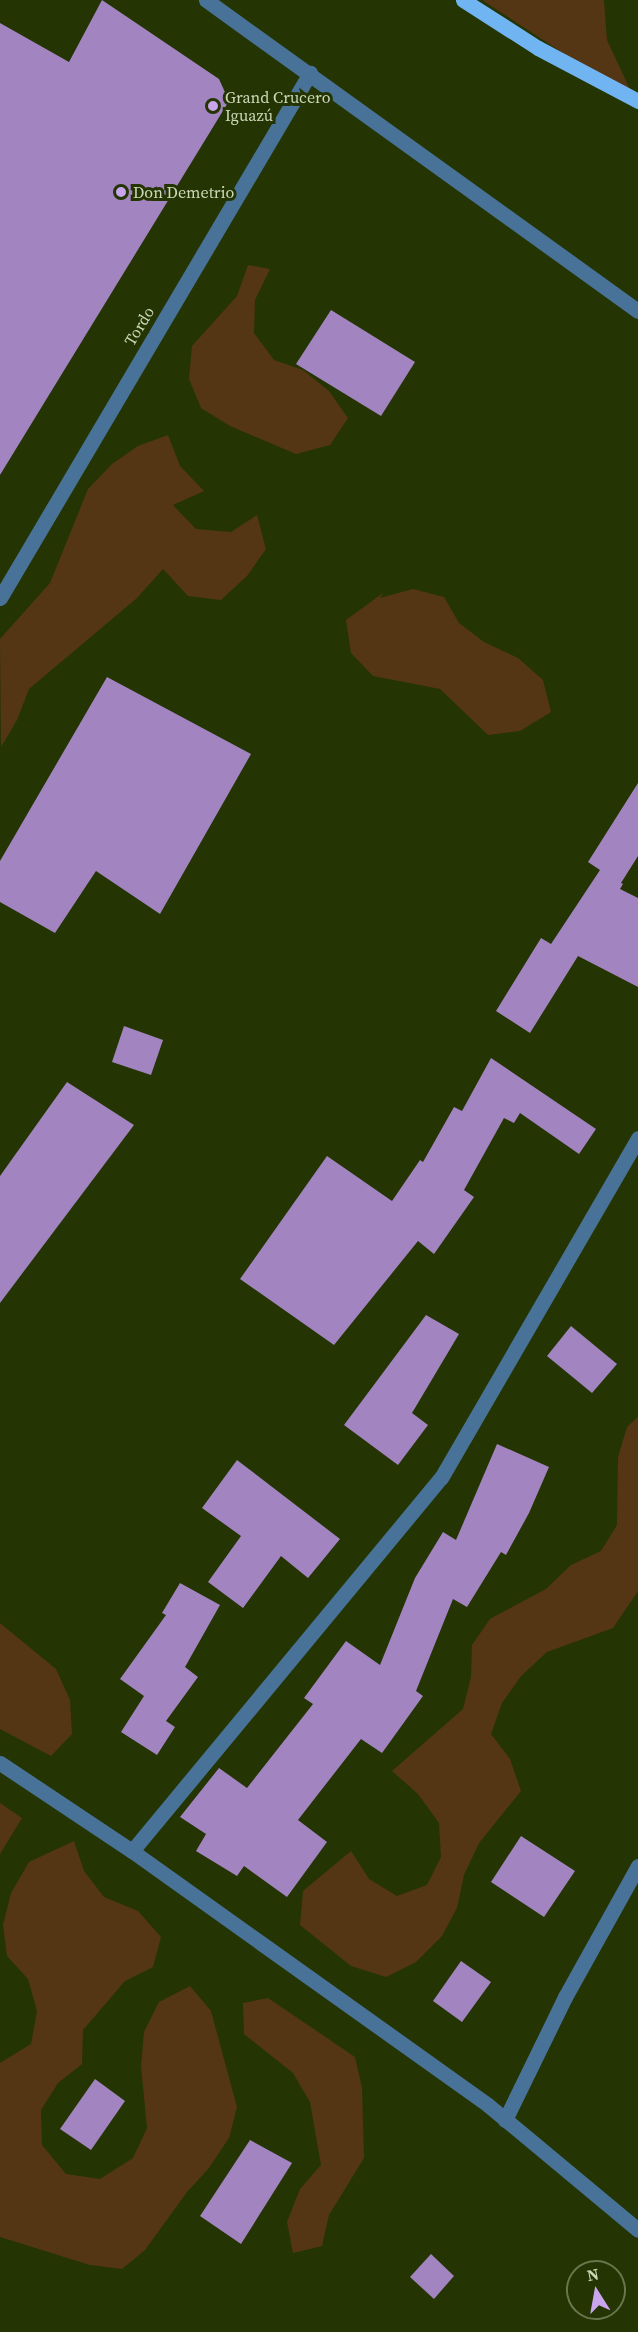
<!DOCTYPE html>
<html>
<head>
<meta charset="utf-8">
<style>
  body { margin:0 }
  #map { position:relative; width:638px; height:2332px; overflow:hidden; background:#243402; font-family:"Source Serif 4",serif }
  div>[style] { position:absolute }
  .green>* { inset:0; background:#553614 }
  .building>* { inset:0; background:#a284c0 }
  .minor>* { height:15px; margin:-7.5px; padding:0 7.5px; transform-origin:7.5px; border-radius:7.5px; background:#497298 }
  .major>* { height:15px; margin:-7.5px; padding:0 7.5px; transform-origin:7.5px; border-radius:7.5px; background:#70b5f2 }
  .dots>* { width:16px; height:16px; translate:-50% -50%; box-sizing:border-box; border:3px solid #243402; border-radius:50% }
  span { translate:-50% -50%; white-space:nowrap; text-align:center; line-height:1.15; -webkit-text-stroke:6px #243402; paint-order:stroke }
  .poi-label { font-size:16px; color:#cbd9b9 }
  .left { translate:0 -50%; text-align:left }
  .street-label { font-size:16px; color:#cbd9b9 }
  .north { position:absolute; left:566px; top:2260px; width:60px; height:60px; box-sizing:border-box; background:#243402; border:2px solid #67764b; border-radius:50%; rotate:349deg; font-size:16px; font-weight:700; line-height:24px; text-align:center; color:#cbd9b9 }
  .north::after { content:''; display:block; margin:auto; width:21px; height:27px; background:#c9a5ee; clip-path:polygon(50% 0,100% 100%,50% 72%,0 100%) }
</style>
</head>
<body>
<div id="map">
  <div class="green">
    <div style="clip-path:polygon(482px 0,604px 0,607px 40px,635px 100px)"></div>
    <div style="clip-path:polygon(248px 265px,270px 269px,255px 300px,254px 333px,274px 360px,303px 370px,329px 391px,348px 418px,330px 445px,296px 454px,230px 426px,201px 408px,189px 379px,192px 346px,237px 296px)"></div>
    <div style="clip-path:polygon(168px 435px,180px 466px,204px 491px,173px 505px,196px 529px,231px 532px,257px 515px,266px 549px,247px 576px,221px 600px,188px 596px,163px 569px,137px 598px,29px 689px,17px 720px,1px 747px,0 639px,50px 583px,88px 489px,112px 464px,138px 446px)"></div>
    <div style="clip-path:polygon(413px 589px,444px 597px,459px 623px,484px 642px,518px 658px,543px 680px,551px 712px,520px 731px,488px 735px,440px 689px,373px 676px,351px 653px,346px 620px,383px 593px,380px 598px)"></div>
    <div style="clip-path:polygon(638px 1417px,638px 1591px,613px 1628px,547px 1652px,521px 1676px,502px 1703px,491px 1734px,510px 1759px,521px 1791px,479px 1843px,464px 1875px,457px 1908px,442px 1936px,416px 1962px,386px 1977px,351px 1966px,300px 1925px,303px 1891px,351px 1851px,369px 1879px,397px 1896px,427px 1885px,441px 1857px,439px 1823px,418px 1794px,392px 1771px,463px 1709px,471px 1677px,472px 1645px,490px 1619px,546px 1589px,571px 1565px,601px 1551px,617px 1525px,618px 1457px,627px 1427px)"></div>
    <div style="clip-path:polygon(0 1623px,56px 1669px,70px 1700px,72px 1734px,51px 1756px,0 1729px)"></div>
    <div style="clip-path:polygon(0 1803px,22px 1818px,0 1854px)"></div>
    <div style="clip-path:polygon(74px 1841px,84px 1871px,104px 1897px,138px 1911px,161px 1937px,153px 1967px,125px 1981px,83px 2030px,82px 2064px,58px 2083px,41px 2110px,42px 2145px,66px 2174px,100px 2179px,133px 2158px,147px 2128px,141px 2066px,144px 2032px,159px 2002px,190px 1986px,211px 2011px,237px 2107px,229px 2138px,209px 2168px,187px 2192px,145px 2250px,122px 2269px,90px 2265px,0 2237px,0 2063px,31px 2044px,37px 2011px,28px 1979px,7px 1956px,3px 1925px,11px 1893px,29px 1862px)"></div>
    <div style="clip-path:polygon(268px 1998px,355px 2057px,362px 2088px,364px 2158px,329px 2215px,322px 2246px,293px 2253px,287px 2222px,300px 2189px,321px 2165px,310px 2102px,293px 2073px,244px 2034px,243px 2003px)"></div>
  </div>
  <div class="building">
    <div style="clip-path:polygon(102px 0,219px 79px,229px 101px,0 475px,0 23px,69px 62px)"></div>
    <div style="clip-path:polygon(331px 310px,415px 362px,381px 416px,296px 364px)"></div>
    <div style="clip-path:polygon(107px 677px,251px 754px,160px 914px,96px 871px,55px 933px,0 902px,0 861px)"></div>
    <div style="clip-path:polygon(638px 783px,638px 856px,621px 883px,601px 870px,623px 884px,620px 889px,638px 898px,638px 987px,578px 956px,530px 1033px,496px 1011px,541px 938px,551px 944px,600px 870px,588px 862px)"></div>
    <div style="clip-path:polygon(124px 1026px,163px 1040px,151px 1075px,112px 1062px)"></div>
    <div style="clip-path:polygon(491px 1058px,596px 1129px,579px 1154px,520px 1113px,514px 1123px,504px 1118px,464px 1190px,474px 1197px,434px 1254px,418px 1241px,334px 1345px,240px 1279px,327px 1156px,392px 1201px,420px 1160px,423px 1162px,454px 1107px,462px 1111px)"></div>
    <div style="clip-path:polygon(67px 1082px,134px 1125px,0 1303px,0 1176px)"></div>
    <div style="clip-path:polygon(426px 1315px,459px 1334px,412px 1413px,428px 1425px,398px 1465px,344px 1425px)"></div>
    <div style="clip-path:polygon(571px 1326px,617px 1364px,592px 1393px,547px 1356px)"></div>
    <div style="clip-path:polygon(497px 1444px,549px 1467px,529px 1513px,506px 1555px,501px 1552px,467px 1607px,453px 1599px,416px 1691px,423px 1696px,382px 1753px,361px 1739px,298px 1820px,327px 1842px,287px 1897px,244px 1866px,237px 1876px,196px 1851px,206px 1834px,180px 1817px,219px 1768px,247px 1788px,313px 1704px,304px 1698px,346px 1641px,380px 1665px,415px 1578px,443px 1532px,456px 1540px)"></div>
    <div style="clip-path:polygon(237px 1460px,340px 1539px,308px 1578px,281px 1556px,243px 1608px,208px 1582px,241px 1536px,202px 1508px)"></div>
    <div style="clip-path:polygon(180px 1583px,220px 1605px,185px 1667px,198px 1677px,166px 1721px,175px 1727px,157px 1755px,121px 1732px,144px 1696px,120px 1679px,166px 1615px,162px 1613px)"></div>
    <div style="clip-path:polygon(521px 1836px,575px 1871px,544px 1917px,491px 1882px)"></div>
    <div style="clip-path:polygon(461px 1961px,491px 1982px,462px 2022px,433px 2001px)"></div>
    <div style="clip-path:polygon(95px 2079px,125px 2101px,91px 2150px,60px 2129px)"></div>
    <div style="clip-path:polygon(250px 2140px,292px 2163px,241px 2244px,200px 2216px)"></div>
    <div style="clip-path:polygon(431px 2254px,454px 2276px,434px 2299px,410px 2277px)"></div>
  </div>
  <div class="minor">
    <div style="left:206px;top:0;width:532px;rotate:35.75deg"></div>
    <div style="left:0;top:598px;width:610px;rotate:-59.44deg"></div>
    <div style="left:0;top:1763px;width:159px;rotate:33.7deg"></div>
    <div style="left:132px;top:1851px;width:437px;rotate:35.5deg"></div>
    <div style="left:488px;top:2105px;width:195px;rotate:39.8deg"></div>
    <div style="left:132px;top:1851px;width:484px;rotate:-50.4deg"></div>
    <div style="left:441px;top:1478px;width:393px;rotate:-59.9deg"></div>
    <div style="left:505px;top:2120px;width:137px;rotate:-64deg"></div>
    <div style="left:565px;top:1997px;width:150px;rotate:-60.9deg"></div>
  </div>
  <div class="major">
    <div style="left:463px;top:0;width:89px;rotate:32.6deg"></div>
    <div style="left:538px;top:48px;width:113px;rotate:27.9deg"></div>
  </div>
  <div class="dots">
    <div style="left:213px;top:106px;background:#c9a5ee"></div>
    <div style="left:121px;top:192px;background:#c9a5ee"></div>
  </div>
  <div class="poi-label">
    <span class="left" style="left:225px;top:106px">Grand Crucero<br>Iguazú</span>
    <span class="left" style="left:133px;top:192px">Don Demetrio</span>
  </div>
  <div class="street-label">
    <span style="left:139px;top:326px;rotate:-59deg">Tordo</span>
  </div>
  <div class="north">N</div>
</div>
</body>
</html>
